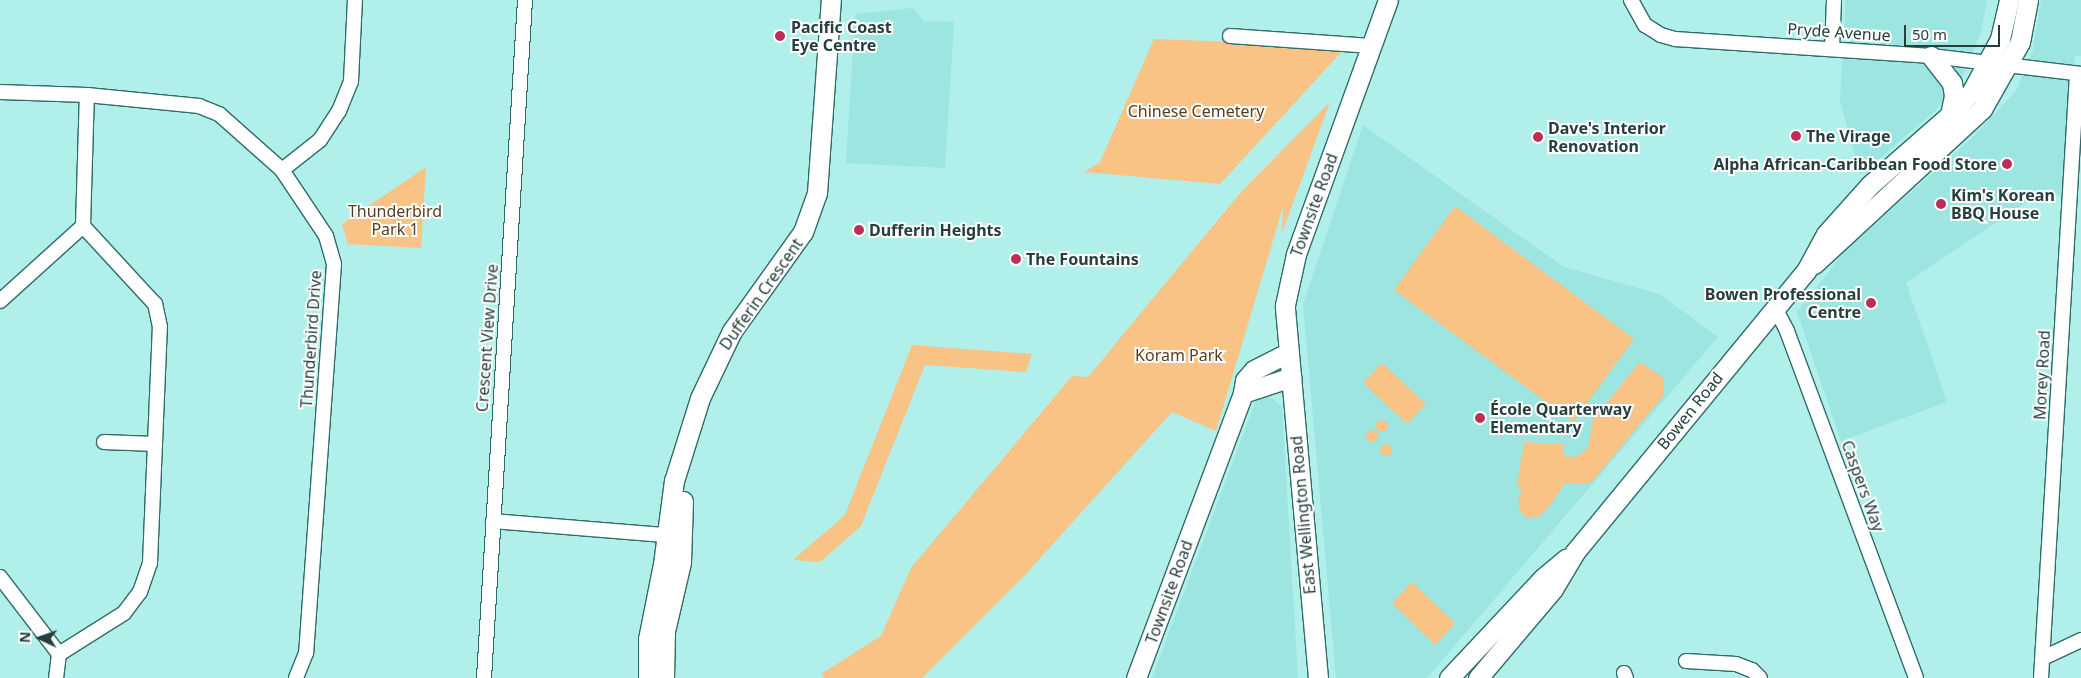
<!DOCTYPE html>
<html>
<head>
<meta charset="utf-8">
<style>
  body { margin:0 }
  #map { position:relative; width:2081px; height:678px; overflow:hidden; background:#b0efea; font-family:"Noto Sans",sans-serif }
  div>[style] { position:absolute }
  .built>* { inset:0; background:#9ce5e0 }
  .green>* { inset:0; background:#f8c385 }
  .round { border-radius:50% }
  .roads { filter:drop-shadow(1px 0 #2e6c69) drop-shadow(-1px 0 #2e6c69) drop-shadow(0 1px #2e6c69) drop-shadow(0 -1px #2e6c69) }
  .street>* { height:14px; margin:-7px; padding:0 7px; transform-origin:7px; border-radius:7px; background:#fff }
  .secondary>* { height:19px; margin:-9.5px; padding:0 9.5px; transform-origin:9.5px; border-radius:9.5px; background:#fff }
  .dots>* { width:14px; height:14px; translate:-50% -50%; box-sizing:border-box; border:2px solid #fff; border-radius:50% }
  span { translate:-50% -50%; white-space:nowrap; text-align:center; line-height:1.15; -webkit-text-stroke:4px #fff; paint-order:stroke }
  .poi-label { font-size:16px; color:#253f3d; font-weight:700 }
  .left { translate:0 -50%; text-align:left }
  .right { translate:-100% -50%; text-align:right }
  .street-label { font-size:16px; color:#253f3d }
  .park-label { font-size:16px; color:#563d1e }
  .north { position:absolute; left:15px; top:613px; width:50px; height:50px; -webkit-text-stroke:4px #fff; paint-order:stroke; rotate:273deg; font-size:14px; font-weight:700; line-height:20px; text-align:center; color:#253f3d }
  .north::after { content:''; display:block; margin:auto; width:18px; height:22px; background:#253f3d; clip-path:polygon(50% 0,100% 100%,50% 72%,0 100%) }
  .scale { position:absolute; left:1904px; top:25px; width:96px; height:22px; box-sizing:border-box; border:2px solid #253f3d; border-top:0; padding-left:6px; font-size:15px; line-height:18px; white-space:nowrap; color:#253f3d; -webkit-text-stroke:4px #fff; paint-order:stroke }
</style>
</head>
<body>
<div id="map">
  <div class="built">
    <div style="clip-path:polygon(1846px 0,1987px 0,1981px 32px,1961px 80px,1935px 111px,1860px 175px,1840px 100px)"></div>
    <div style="clip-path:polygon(2041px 0,2081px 0,2081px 56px,2075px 56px,2062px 195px,2040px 193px,1906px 283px,1947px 402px,1841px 441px,1797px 312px,1844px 252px,1972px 138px,2016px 91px,2033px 50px)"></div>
    <div style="clip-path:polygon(913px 8px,924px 21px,954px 22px,945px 168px,846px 163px,855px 14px)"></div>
    <div style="clip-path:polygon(1363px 125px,1564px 267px,1659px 294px,1718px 337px,1427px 678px,1336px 678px,1303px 304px)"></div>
    <div style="clip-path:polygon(1264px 396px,1273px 399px,1282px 408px,1298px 678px,1152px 678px,1256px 400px)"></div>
  </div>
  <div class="green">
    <div style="clip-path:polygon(1154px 39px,1347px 46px,1220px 184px,1084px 172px,1100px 162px)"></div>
    <div style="clip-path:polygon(1330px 102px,1282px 233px,1283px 207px,1216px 431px,1172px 412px,1023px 577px,922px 678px,824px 678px,821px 674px,881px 636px,911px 568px,1072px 376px,1088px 377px,1241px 192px)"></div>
    <div style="clip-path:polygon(426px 167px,421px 248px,348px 244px,342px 224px)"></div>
    <div style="clip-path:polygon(1455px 206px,1634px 339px,1573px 422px,1394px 290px)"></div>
    <div style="clip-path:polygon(912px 345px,1032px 354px,1026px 372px,925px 365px,861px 526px,820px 562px,793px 560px,845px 515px)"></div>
    <div style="clip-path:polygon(1640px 362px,1663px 378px,1664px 395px,1590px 484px,1565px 483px,1549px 507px,1537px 518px,1527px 518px,1520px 511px,1518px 500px,1522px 491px,1517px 484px,1524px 442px,1564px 444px,1563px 456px,1576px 457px,1588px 448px,1593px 419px)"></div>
    <div style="clip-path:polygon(1382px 363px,1426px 404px,1407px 424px,1363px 383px)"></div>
    <div class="round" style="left:1376px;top:420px;width:12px;height:12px"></div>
    <div class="round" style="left:1366px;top:430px;width:12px;height:12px"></div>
    <div class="round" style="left:1380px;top:444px;width:12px;height:12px"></div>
    <div style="clip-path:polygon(1412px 582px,1455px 623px,1435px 645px,1392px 603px)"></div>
  </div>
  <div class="roads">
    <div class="street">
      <div style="left:1631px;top:0;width:29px;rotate:61deg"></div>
      <div style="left:1645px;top:25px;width:19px;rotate:32deg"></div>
      <div style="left:1661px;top:35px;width:15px;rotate:16deg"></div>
      <div style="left:1675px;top:39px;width:257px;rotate:3.8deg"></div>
      <div style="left:1931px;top:56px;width:151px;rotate:6.8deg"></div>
      <div style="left:1230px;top:36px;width:142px;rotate:4deg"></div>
      <div style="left:1832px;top:48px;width:48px;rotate:-87.6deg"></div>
      <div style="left:0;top:92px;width:87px;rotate:2deg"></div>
      <div style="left:87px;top:95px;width:113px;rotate:5.6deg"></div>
      <div style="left:199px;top:106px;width:22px;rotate:22deg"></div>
      <div style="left:219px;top:114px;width:84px;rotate:41.6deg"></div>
      <div style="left:282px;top:170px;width:79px;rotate:56.3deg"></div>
      <div style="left:326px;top:236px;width:29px;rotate:74deg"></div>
      <div style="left:334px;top:264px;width:390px;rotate:94.1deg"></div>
      <div style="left:306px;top:653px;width:27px;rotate:112deg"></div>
      <div style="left:282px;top:170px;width:48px;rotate:-38.3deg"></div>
      <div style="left:320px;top:140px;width:35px;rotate:-57deg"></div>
      <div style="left:339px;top:111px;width:32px;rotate:-68deg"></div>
      <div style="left:351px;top:81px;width:81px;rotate:-87.2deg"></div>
      <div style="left:0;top:301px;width:112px;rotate:-42.1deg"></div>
      <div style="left:83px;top:226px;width:131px;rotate:-88.3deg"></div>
      <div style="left:1775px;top:308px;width:26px;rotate:62deg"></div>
      <div style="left:1787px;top:331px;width:370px;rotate:69.6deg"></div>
      <div style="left:104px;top:442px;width:51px;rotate:2.2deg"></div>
      <div style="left:493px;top:521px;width:183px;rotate:4.7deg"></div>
      <div style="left:0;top:577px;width:97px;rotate:52.5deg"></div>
      <div style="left:59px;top:654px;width:24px;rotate:97deg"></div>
      <div style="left:59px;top:654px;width:77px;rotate:-32.2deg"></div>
      <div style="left:124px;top:613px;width:26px;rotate:-53deg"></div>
      <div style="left:140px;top:592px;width:31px;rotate:-71deg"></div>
      <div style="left:150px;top:563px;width:236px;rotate:-87.6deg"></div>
      <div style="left:160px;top:327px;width:24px;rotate:-102deg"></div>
      <div style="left:155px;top:304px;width:106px;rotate:-132.7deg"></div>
      <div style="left:2043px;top:658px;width:42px;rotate:-25.3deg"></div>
      <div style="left:1686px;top:661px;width:50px;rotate:3.4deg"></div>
      <div style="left:1736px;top:664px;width:17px;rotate:21deg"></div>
      <div style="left:1752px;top:670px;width:11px;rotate:45deg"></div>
      <div style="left:1624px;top:673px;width:5px;rotate:68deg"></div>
      <div style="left:484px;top:678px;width:679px;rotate:-86.54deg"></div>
      <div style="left:2041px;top:678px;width:605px;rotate:-86.59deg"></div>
    </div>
    <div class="secondary">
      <div style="left:1931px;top:56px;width:34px;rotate:52deg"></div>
      <div style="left:1952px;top:83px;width:13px;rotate:81deg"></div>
      <div style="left:1954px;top:96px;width:19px;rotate:102deg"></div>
      <div style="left:1814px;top:264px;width:229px;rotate:-42.7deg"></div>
      <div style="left:1982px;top:109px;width:77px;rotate:-60.4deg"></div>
      <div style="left:2020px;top:42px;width:43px;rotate:-79.2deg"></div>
      <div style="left:1243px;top:393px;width:51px;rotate:-18.4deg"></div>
      <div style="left:648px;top:678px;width:39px;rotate:-90deg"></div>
      <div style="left:648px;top:639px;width:76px;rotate:-78.7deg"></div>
      <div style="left:663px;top:564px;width:84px;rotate:-82.5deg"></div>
      <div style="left:674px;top:481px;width:87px;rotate:-72.6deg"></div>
      <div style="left:700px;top:398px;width:74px;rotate:-64.5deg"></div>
      <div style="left:732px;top:331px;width:122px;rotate:-54.4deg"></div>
      <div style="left:803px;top:232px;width:41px;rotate:-70.3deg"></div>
      <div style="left:817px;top:193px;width:194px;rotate:-85.9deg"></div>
      <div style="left:664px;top:678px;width:47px;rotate:-88.8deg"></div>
      <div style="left:665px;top:631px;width:71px;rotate:-76.9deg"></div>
      <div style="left:681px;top:562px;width:61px;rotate:-88.1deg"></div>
      <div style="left:1136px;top:678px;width:304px;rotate:-69.4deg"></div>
      <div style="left:1243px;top:393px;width:13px;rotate:-81deg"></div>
      <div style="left:1245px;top:380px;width:13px;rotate:-48deg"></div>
      <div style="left:1254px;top:370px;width:38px;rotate:-27deg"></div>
      <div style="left:1318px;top:678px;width:374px;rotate:-95.1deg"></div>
      <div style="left:1285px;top:305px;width:52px;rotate:-77.8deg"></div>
      <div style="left:1296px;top:254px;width:270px;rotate:-70.1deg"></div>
      <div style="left:1449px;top:678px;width:137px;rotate:-46.8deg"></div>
      <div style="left:1543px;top:578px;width:30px;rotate:-40deg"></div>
      <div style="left:1478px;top:678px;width:116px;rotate:-49.9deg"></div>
      <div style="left:1553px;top:589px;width:43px;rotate:-59.3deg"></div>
      <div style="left:1575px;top:552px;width:364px;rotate:-50.6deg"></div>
      <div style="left:1806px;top:271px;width:42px;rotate:-61.6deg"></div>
      <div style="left:1826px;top:234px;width:66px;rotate:-48.1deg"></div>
      <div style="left:1870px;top:185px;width:106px;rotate:-41.2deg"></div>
      <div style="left:1950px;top:115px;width:33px;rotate:-47deg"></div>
      <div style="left:1972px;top:91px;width:59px;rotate:-61.7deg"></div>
      <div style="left:2000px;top:39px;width:40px;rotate:-77deg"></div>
    </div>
  </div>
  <div class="dots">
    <div style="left:780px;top:36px;background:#bd2d55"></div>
    <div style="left:1796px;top:136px;background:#bd2d55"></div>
    <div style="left:1538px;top:137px;background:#bd2d55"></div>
    <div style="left:2007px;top:164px;background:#bd2d55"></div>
    <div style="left:1941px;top:204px;background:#bd2d55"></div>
    <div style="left:859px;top:230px;background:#bd2d55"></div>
    <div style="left:1016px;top:259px;background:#bd2d55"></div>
    <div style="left:1871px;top:303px;background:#bd2d55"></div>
    <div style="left:1480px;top:418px;background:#bd2d55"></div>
  </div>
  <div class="poi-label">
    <span class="left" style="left:791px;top:36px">Pacific Coast<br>Eye Centre</span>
    <span class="left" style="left:1548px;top:137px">Dave's Interior<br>Renovation</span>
    <span class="left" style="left:1806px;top:136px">The Virage</span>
    <span class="right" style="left:1997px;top:164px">Alpha African-Caribbean Food Store</span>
    <span class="left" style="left:1951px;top:204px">Kim's Korean<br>BBQ House</span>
    <span class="left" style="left:869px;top:230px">Dufferin Heights</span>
    <span class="left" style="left:1026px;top:259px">The Fountains</span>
    <span class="right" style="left:1861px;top:303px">Bowen Professional<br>Centre</span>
    <span class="left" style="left:1490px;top:418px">École Quarterway<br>Elementary</span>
  </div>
  <div class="street-label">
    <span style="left:1839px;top:32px;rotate:4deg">Pryde Avenue</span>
    <span style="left:1314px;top:205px;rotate:-70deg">Townsite Road</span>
    <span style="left:761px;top:294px;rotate:-55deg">Dufferin Crescent</span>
    <span style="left:487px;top:338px;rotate:-86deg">Crescent View Drive</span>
    <span style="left:311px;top:339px;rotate:-86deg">Thunderbird Drive</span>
    <span style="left:2042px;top:375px;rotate:-87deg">Morey Road</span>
    <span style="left:1690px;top:411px;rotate:-51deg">Bowen Road</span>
    <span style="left:1863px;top:486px;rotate:70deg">Caspers Way</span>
    <span style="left:1303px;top:515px;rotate:-95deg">East Wellington Road</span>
    <span style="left:1169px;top:592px;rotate:-70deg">Townsite Road</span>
  </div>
  <div class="park-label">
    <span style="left:1196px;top:111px">Chinese Cemetery</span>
    <span style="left:395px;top:220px">Thunderbird<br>Park 1</span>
    <span style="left:1179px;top:355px">Koram Park</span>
  </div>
  <div class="north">N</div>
  <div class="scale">50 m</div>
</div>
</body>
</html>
